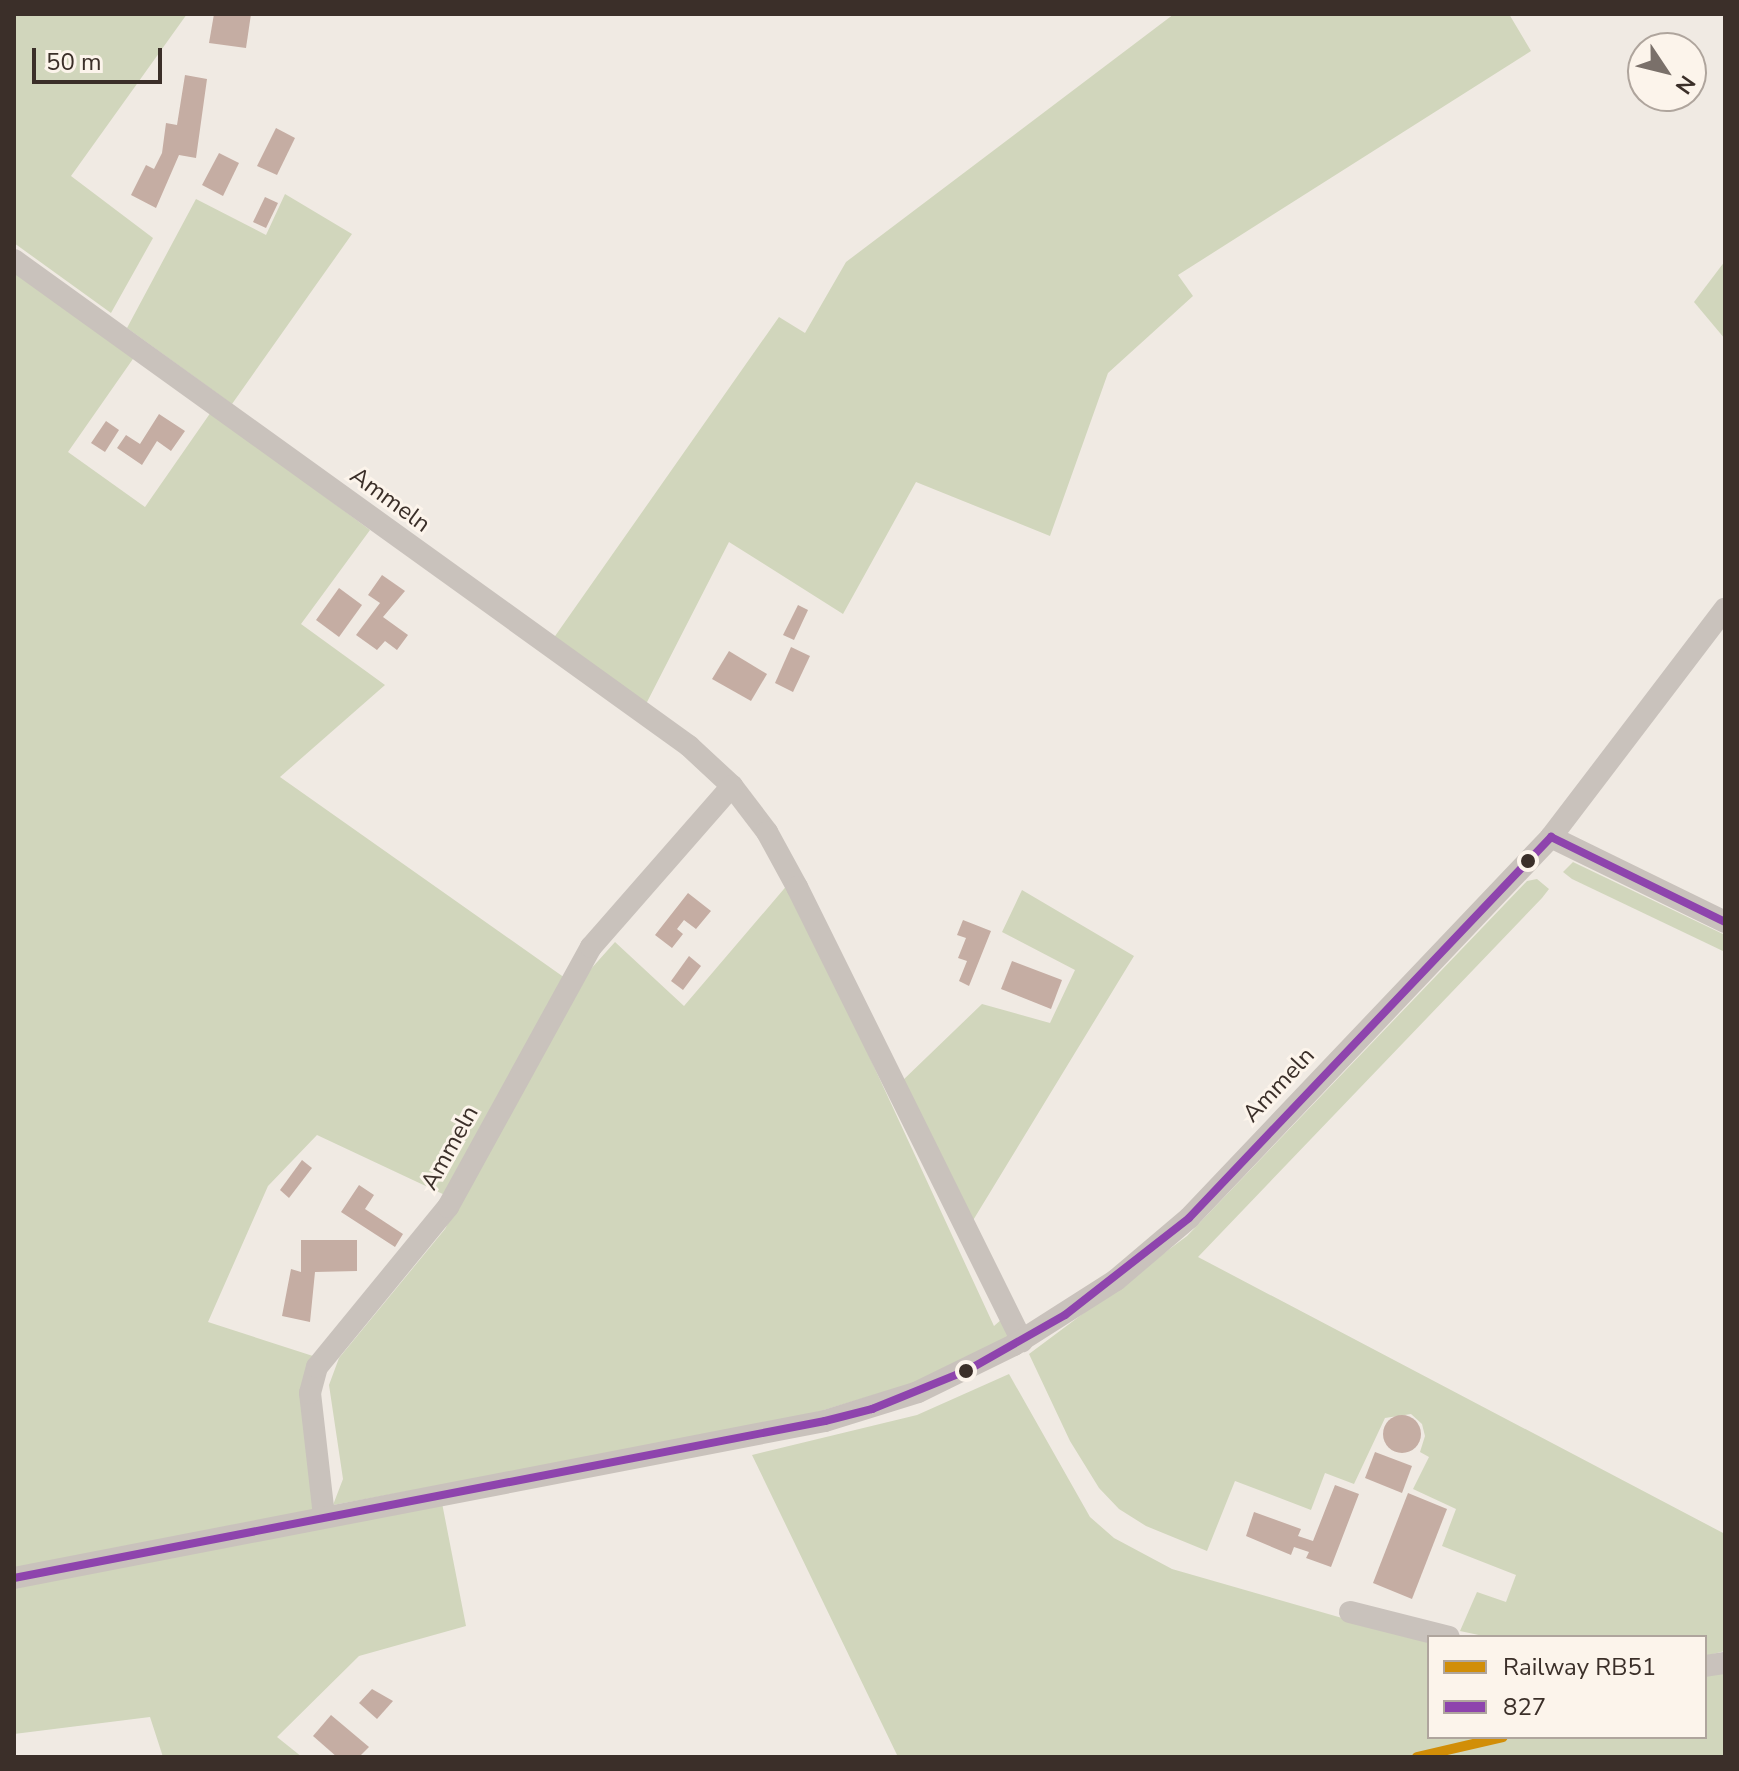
<!DOCTYPE html>
<html>
<head>
<meta charset="utf-8">
<style>
  body { margin:0 }
  #map { position:relative; width:1739px; height:1771px; overflow:hidden; background:#f0eae3; font-family:"Nunito Sans",sans-serif }
  div>[style] { position:absolute }
  .green>* { inset:0; background:#d1d6bc }
  .building>* { inset:0; background:#c5ada3 }
  .round { border-radius:50% }
  .minor>* { height:22px; margin:-11px; padding:0 11px; transform-origin:11px; border-radius:11px; background:#c9c2bc }
  .bus-1>* { height:8px; margin:-4px; padding:0 4px; transform-origin:4px; border-radius:4px; background:#8e44ad }
  .rail-1>* { height:10px; margin:-5px; padding:0 5px; transform-origin:5px; border-radius:5px; background:#d18e08 }
  .dots>* { width:22px; height:22px; translate:-50% -50%; box-sizing:border-box; border:4px solid #fcf4eb; border-radius:50% }
  span { translate:-50% -50%; white-space:nowrap; text-align:center; line-height:1.15; -webkit-text-stroke:6px #fcf4eb; paint-order:stroke }
  .street-label { font-size:24px; color:#3b2f29 }
  .frame { position:absolute; inset:0; border:16px solid #3b2f29; pointer-events:none }
  .legend { position:absolute; left:1427px; top:1635px; width:280px; height:104px; box-sizing:border-box; background:#fcf4eb; border:2px solid #afa59d; margin:0; padding:10px 14px; list-style:none; font-size:24px; color:#3b2f29 }
  .legend li { display:flex; align-items:center; gap:16px; height:40px }
  .legend b { width:40px; border:2px solid #afa59d }
  .north { position:absolute; left:1627px; top:32px; width:80px; height:80px; box-sizing:border-box; background:#fcf4eb; border:2px solid #afa59d; border-radius:50%; rotate:125deg; font-size:22px; font-weight:700; line-height:32px; text-align:center; color:#3b2f29 }
  .north::after { content:''; display:block; margin:auto; width:28px; height:36px; background:#7a706a; clip-path:polygon(50% 0,100% 100%,50% 72%,0 100%) }
  .scale { position:absolute; left:32px; top:48px; width:130px; height:36px; box-sizing:border-box; border:4px solid #3b2f29; border-top:0; padding-left:10px; font-size:24px; line-height:28px; white-space:nowrap; color:#3b2f29; -webkit-text-stroke:6px #fcf4eb; paint-order:stroke }
</style>
</head>
<body>
<div id="map">
  <div class="green">
    <div style="clip-path:polygon(14px 14px,187px 14px,71px 176px,153px 238px,111px 313px,14px 243px)"></div>
    <div style="clip-path:polygon(1174px 14px,1509px 14px,1531px 51px,1178px 275px,1193px 296px,1108px 373px,1050px 536px,916px 482px,843px 614px,729px 542px,645px 706px,553px 639px,779px 317px,805px 333px,846px 262px)"></div>
    <div style="clip-path:polygon(285px 194px,352px 234px,232px 404px,127px 328px,196px 199px,266px 235px)"></div>
    <div style="clip-path:polygon(1725px 261px,1725px 339px,1694px 302px)"></div>
    <div style="clip-path:polygon(14px 270px,135px 356px,68px 452px,145px 507px,211px 412px,370px 530px,301px 624px,385px 685px,280px 777px,565px 978px,447px 1196px,317px 1135px,268px 1186px,208px 1322px,316px 1357px,315px 1512px,14px 1569px)"></div>
    <div style="clip-path:polygon(1573px 862px,1725px 935px,1725px 952px,1572px 879px,1563px 872px)"></div>
    <div style="clip-path:polygon(1537px 879px,1549px 889px,1542px 898px,1198px 1257px,1725px 1534px,1725px 1651px,1705px 1656px,1705px 1637px,1488px 1637px,1460px 1631px,1477px 1592px,1506px 1602px,1516px 1575px,1442px 1546px,1456px 1509px,1413px 1489px,1429px 1457px,1420px 1452px,1425px 1436px,1422px 1424px,1411px 1414px,1385px 1418px,1354px 1484px,1325px 1473px,1311px 1510px,1235px 1481px,1207px 1551px,1146px 1526px,1119px 1509px,1099px 1488px,1070px 1441px,1029px 1354px,1187px 1236px,1527px 881px)"></div>
    <div style="clip-path:polygon(789px 883px,994px 1326px,1002px 1319px,1010px 1337px,954px 1371px,787px 1421px,333px 1505px,343px 1479px,329px 1385px,339px 1358px,445px 1229px,581px 980px,615px 942px,684px 1006px)"></div>
    <div style="clip-path:polygon(1022px 890px,1134px 956px,972px 1222px,900px 1083px,982px 1004px,1050px 1023px,1075px 970px,1002px 932px)"></div>
    <div style="clip-path:polygon(1009px 1374px,1090px 1517px,1114px 1538px,1172px 1569px,1429px 1643px,1429px 1737px,1705px 1737px,1705px 1676px,1725px 1673px,1725px 1757px,898px 1757px,752px 1455px,917px 1415px)"></div>
    <div style="clip-path:polygon(442px 1503px,466px 1626px,359px 1656px,277px 1737px,302px 1757px,163px 1757px,150px 1717px,14px 1734px,14px 1586px)"></div>
  </div>
  <div class="building">
    <div style="clip-path:polygon(214px 14px,251px 14px,246px 48px,209px 43px)"></div>
    <div style="clip-path:polygon(185px 75px,207px 79px,196px 158px,179px 155px,156px 208px,131px 195px,146px 165px,154px 169px,162px 153px,166px 123px,177px 125px)"></div>
    <div style="clip-path:polygon(276px 128px,295px 138px,277px 175px,257px 166px)"></div>
    <div style="clip-path:polygon(219px 153px,239px 163px,223px 196px,202px 185px)"></div>
    <div style="clip-path:polygon(265px 197px,278px 203px,266px 228px,253px 222px)"></div>
    <div style="clip-path:polygon(159px 414px,185px 431px,171px 451px,157px 441px,142px 465px,117px 448px,126px 435px,140px 444px)"></div>
    <div style="clip-path:polygon(106px 421px,119px 430px,105px 452px,91px 443px)"></div>
    <div style="clip-path:polygon(382px 575px,405px 591px,383px 617px,408px 635px,397px 650px,385px 641px,377px 650px,356px 635px,380px 603px,368px 595px)"></div>
    <div style="clip-path:polygon(339px 588px,362px 605px,339px 637px,316px 620px)"></div>
    <div style="clip-path:polygon(798px 605px,808px 610px,794px 640px,783px 635px)"></div>
    <div style="clip-path:polygon(791px 647px,810px 656px,793px 692px,775px 683px)"></div>
    <div style="clip-path:polygon(729px 651px,767px 674px,751px 701px,712px 679px)"></div>
    <div style="clip-path:polygon(688px 893px,711px 911px,696px 929px,684px 920px,677px 929px,683px 934px,672px 948px,655px 935px)"></div>
    <div style="clip-path:polygon(963px 920px,991px 931px,969px 986px,959px 981px,967px 961px,958px 958px,966px 938px,957px 935px)"></div>
    <div style="clip-path:polygon(689px 956px,701px 966px,683px 990px,671px 981px)"></div>
    <div style="clip-path:polygon(1012px 961px,1062px 980px,1051px 1009px,1001px 989px)"></div>
    <div style="clip-path:polygon(302px 1160px,312px 1168px,289px 1198px,280px 1190px)"></div>
    <div style="clip-path:polygon(359px 1185px,374px 1195px,365px 1209px,403px 1234px,395px 1247px,341px 1212px)"></div>
    <div style="clip-path:polygon(301px 1240px,357px 1240px,357px 1271px,315px 1272px,310px 1322px,282px 1316px,291px 1269px,301px 1272px)"></div>
    <div class="round" style="left:1383px;top:1415px;width:38px;height:38px"></div>
    <div style="clip-path:polygon(1375px 1452px,1412px 1466px,1402px 1493px,1365px 1478px)"></div>
    <div style="clip-path:polygon(1335px 1485px,1359px 1494px,1331px 1567px,1306px 1558px,1309px 1552px,1294px 1547px,1291px 1555px,1246px 1536px,1254px 1512px,1301px 1529px,1298px 1536px,1313px 1541px)"></div>
    <div style="clip-path:polygon(1408px 1493px,1447px 1509px,1412px 1599px,1373px 1583px)"></div>
    <div style="clip-path:polygon(372px 1689px,393px 1701px,377px 1719px,359px 1703px)"></div>
    <div style="clip-path:polygon(331px 1715px,369px 1747px,359px 1757px,337px 1757px,313px 1736px)"></div>
  </div>
  <div class="minor">
    <div style="left:14px;top:260px;width:832px;rotate:35.75deg"></div>
    <div style="left:689px;top:746px;width:59px;rotate:42.9deg"></div>
    <div style="left:732px;top:786px;width:58px;rotate:52.7deg"></div>
    <div style="left:767px;top:832px;width:63px;rotate:61.4deg"></div>
    <div style="left:797px;top:887px;width:507px;rotate:63.64deg"></div>
    <div style="left:1551px;top:837px;width:194px;rotate:26deg"></div>
    <div style="left:324px;top:1516px;width:124px;rotate:-96.5deg"></div>
    <div style="left:310px;top:1393px;width:27px;rotate:-75deg"></div>
    <div style="left:317px;top:1367px;width:207px;rotate:-50.7deg"></div>
    <div style="left:448px;top:1207px;width:297px;rotate:-61.2deg"></div>
    <div style="left:591px;top:947px;width:214px;rotate:-48.8deg"></div>
    <div style="left:14px;top:1578px;width:826px;rotate:-10.96deg"></div>
    <div style="left:825px;top:1421px;width:97px;rotate:-17.3deg"></div>
    <div style="left:918px;top:1392px;width:107px;rotate:-26.1deg"></div>
    <div style="left:1014px;top:1345px;width:121px;rotate:-32.5deg"></div>
    <div style="left:1116px;top:1280px;width:96px;rotate:-40.3deg"></div>
    <div style="left:1189px;top:1218px;width:526px;rotate:-46.46deg"></div>
    <div style="left:1551px;top:837px;width:287px;rotate:-52.7deg"></div>
    <div style="left:1350px;top:1612px;width:102px;rotate:14.2deg"></div>
    <div style="left:1705px;top:1666px;width:20px;rotate:-9deg"></div>
  </div>
  <div class="bus-1">
    <div style="left:1551px;top:837px;width:194px;rotate:26deg"></div>
    <div style="left:14px;top:1578px;width:826px;rotate:-10.96deg"></div>
    <div style="left:825px;top:1421px;width:49px;rotate:-14.3deg"></div>
    <div style="left:872px;top:1409px;width:104px;rotate:-22.1deg"></div>
    <div style="left:968px;top:1370px;width:112px;rotate:-29.6deg"></div>
    <div style="left:1065px;top:1315px;width:157px;rotate:-38deg"></div>
    <div style="left:1189px;top:1218px;width:526px;rotate:-46.46deg"></div>
  </div>
  <div class="rail-1">
    <div style="left:1417px;top:1757px;width:88px;rotate:-13.1deg"></div>
  </div>
  <div class="dots">
    <div style="left:1528px;top:861px;background:#3b2f29"></div>
    <div style="left:966px;top:1371px;background:#3b2f29"></div>
  </div>
  <div class="street-label">
    <span style="left:390px;top:500px;rotate:36deg">Ammeln</span>
    <span style="left:1279px;top:1085px;rotate:-47deg">Ammeln</span>
    <span style="left:450px;top:1148px;rotate:-61deg">Ammeln</span>
  </div>
  <div class="frame"></div>
  <ul class="legend">
  <li><b style="height:10px;background:#d18e08"></b>Railway RB51</li>
  <li><b style="height:10px;background:#8e44ad"></b>827</li>
  </ul>
  <div class="north">N</div>
  <div class="scale">50 m</div>
</div>
</body>
</html>
